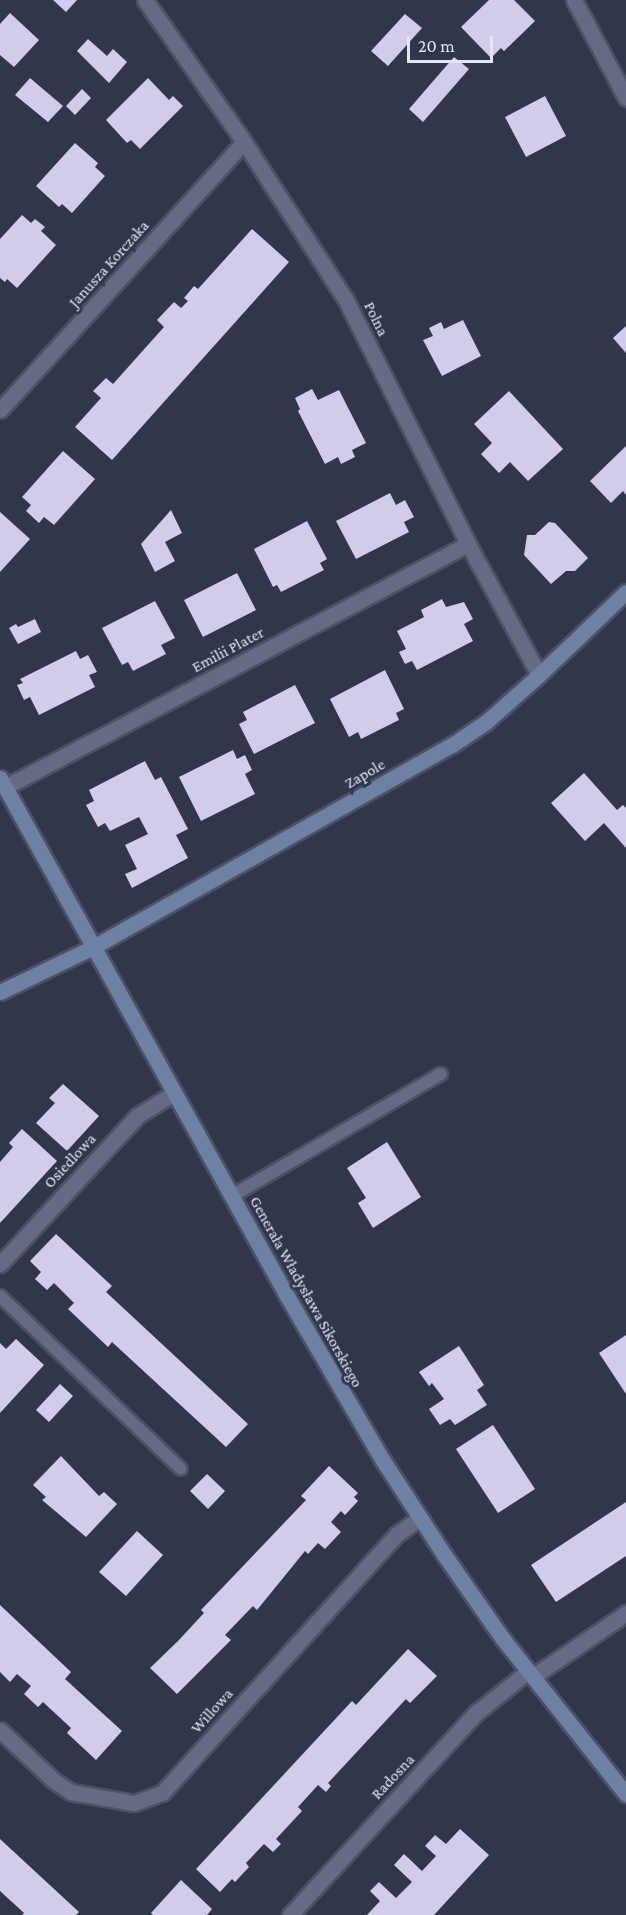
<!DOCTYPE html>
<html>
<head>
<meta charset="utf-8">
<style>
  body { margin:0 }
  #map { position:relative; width:626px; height:1915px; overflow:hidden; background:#31364c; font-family:"Crimson Pro",serif }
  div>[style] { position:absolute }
  .building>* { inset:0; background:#d3cce8 }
  .roads { filter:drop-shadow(2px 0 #4d5163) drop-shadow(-2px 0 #4d5163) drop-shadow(0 2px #4d5163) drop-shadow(0 -2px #4d5163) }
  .lane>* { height:12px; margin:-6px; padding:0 6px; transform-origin:6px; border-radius:6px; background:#656b83 }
  .street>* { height:15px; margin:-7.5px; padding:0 7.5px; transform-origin:7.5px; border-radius:7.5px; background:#656b83 }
  .secondary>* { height:15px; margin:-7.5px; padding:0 7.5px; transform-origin:7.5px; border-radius:7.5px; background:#6c81a4 }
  span { translate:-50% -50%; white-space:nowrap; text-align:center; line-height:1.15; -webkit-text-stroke:6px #31364c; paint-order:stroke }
  .street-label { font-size:16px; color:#e2e5f3 }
  .scale { position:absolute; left:407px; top:36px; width:86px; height:27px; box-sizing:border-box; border:3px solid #e2e5f3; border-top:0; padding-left:8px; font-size:18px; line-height:21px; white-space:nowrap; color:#e2e5f3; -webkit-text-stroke:4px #31364c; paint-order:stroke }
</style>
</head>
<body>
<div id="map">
  <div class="building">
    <div style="clip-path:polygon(53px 0,77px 0,66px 12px)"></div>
    <div style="clip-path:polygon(489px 0,514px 0,535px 21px,504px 51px,501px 48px,491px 58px,461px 27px)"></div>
    <div style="clip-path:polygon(10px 13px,39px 40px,14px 67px,0 55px,0 24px)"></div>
    <div style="clip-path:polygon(405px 14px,422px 28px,388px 66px,371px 51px)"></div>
    <div style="clip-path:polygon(88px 39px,107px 56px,113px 49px,127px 62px,109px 83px,77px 51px)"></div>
    <div style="clip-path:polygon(454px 57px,469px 69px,423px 122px,409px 109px)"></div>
    <div style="clip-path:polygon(30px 78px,63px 106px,48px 122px,15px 95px)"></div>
    <div style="clip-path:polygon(148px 78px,169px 100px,173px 96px,183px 106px,140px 149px,131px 140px,127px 143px,106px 120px)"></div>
    <div style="clip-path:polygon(82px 89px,91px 98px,75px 115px,66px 106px)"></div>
    <div style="clip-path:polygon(545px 96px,566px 136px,526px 157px,505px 117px)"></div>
    <div style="clip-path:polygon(75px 143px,98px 163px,95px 167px,105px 176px,72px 213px,62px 204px,59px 207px,36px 186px)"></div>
    <div style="clip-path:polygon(22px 215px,31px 223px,35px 219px,45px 227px,41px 231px,56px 245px,17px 288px,7px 279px,5px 282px,0 278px,0 239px)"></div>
    <div style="clip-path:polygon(252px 229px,289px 262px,112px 460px,75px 427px,101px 398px,93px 391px,106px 378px,113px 384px,164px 327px,157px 320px,174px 302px,181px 308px,188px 301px,184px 298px,194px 286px,198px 289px)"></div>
    <div style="clip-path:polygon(463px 320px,481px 356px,442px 376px,423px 340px,433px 336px,429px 328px,441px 322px,444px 329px)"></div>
    <div style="clip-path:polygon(626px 326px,626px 353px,613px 338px)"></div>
    <div style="clip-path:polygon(312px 389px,318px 400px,339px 390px,366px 443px,352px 450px,355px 457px,341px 464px,338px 457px,325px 464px,298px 411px,300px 409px,295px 398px)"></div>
    <div style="clip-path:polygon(509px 391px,563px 449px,528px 481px,510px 462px,499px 473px,481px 454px,492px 443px,474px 424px)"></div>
    <div style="clip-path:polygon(626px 446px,626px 495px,623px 491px,611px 503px,590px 481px)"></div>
    <div style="clip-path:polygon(63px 451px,95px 479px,54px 525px,44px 517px,39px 523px,26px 511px,31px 505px,22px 497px)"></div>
    <div style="clip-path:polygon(390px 493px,396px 505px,405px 500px,414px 517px,404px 522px,409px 532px,356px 559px,336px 521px)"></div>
    <div style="clip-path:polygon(171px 510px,182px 533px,165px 542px,175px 561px,155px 572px,141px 544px)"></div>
    <div style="clip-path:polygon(0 512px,30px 539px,0 572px)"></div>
    <div style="clip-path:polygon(307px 521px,327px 559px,320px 563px,324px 570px,281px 592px,277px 585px,273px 587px,254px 549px)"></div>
    <div style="clip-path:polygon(549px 522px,555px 523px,588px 558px,575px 571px,566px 571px,551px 584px,524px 555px,527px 535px,535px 535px)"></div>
    <div style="clip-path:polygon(237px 573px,256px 610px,203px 637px,184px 600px)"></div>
    <div style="clip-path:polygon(442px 599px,446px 607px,464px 602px,473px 619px,464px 624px,473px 641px,417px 670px,412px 661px,405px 664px,399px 652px,406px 649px,397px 631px,424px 617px,421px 610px)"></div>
    <div style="clip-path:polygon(155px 601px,175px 638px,161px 645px,166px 654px,133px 671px,128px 662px,122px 665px,102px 628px)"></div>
    <div style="clip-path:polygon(35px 619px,41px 632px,18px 644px,9px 628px,16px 624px,18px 627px)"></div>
    <div style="clip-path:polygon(76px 651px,80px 659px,88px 655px,97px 672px,89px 675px,95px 687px,39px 715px,30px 697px,24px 700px,17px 685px,23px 683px,20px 679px)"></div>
    <div style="clip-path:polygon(385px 670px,404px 709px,396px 713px,399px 720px,361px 739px,358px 732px,349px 737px,330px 699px)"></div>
    <div style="clip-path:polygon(295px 685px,315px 723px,254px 754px,239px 724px,247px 720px,243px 712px)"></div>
    <div style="clip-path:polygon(233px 750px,237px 759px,245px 755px,252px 770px,245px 774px,255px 794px,201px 821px,179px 777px)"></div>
    <div style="clip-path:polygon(145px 761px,155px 780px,161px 777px,188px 829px,176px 835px,188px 858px,132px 888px,125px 874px,137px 869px,125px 845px,148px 834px,139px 817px,110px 831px,105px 823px,98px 827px,86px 805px,94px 801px,89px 790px)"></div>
    <div style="clip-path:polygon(584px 773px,617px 810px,623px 805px,626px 808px,626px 848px,604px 823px,585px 841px,551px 803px)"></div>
    <div style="clip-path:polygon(63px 1084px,99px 1116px,67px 1151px,36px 1123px,55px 1103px,49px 1098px)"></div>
    <div style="clip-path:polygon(22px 1129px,57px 1161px,0 1223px,0 1162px,13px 1147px,9px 1143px)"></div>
    <div style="clip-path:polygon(387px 1142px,421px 1197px,373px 1228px,358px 1203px,366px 1198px,347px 1168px)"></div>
    <div style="clip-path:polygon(56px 1234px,112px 1286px,106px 1292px,248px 1424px,226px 1447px,112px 1342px,108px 1347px,68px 1309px,74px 1303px,54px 1283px,47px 1290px,35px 1279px,41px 1272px,30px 1261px)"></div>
    <div style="clip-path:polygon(626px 1335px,626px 1394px,599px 1353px)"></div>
    <div style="clip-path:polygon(16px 1339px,44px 1365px,0 1413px,0 1343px,6px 1349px)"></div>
    <div style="clip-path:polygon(459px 1346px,484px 1385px,477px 1390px,487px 1405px,455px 1425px,450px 1419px,440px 1425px,429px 1409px,444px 1399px,432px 1383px,429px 1386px,419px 1372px)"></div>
    <div style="clip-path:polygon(60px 1384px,73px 1396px,49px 1422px,36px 1410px)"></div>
    <div style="clip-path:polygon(493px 1425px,535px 1489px,498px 1513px,456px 1449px)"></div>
    <div style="clip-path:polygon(61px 1456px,99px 1496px,104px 1492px,117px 1504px,86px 1537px,42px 1500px,46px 1497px,33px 1485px)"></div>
    <div style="clip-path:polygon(329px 1466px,358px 1493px,354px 1497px,358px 1501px,345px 1515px,341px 1511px,331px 1522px,341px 1532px,325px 1549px,318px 1543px,308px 1554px,305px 1551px,257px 1610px,253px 1606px,225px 1635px,231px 1640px,177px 1694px,150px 1668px,178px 1641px,204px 1613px,201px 1610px,306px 1500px,301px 1496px)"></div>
    <div style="clip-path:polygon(207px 1474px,225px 1491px,208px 1509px,190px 1491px)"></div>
    <div style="clip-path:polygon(626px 1502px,626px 1556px,556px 1602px,531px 1565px)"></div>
    <div style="clip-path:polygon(137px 1531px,163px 1555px,126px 1596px,99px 1572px)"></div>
    <div style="clip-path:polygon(0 1605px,71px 1672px,65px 1679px,122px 1731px,96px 1760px,67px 1733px,71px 1728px,43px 1702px,38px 1707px,24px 1694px,31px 1686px,17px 1674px,10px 1682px,0 1672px)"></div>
    <div style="clip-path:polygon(408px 1649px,437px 1676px,410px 1703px,406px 1699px,328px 1783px,331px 1786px,326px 1792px,318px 1785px,298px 1807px,302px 1811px,276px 1839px,281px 1844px,273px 1852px,264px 1844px,246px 1863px,249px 1867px,235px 1882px,232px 1879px,220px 1892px,196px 1869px,352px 1701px,356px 1705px)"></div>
    <div style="clip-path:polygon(460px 1829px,489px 1855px,434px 1915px,367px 1915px,380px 1901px,370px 1891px,379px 1882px,396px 1898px,412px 1882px,394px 1865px,404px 1854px,422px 1871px,436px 1856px,425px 1846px,435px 1835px,446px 1844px)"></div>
    <div style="clip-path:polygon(0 1839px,79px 1912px,76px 1915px,22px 1915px,24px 1913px,0 1891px)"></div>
    <div style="clip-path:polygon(181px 1880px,212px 1909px,207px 1915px,153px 1915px,151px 1913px)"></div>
  </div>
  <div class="roads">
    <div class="lane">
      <div style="left:232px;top:1196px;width:242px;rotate:-30.3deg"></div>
      <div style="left:0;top:1296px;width:250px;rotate:43.7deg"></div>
    </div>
    <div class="street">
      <div style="left:145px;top:0;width:173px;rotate:55.1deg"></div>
      <div style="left:244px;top:142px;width:188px;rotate:57.2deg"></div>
      <div style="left:346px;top:300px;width:273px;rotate:63.4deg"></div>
      <div style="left:468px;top:544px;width:149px;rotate:61.5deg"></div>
      <div style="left:574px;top:0;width:111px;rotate:62deg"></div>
      <div style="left:0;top:410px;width:362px;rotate:-47.7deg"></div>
      <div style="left:5px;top:787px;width:523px;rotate:-27.69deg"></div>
      <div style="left:0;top:1264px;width:202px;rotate:-47.2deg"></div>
      <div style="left:137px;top:1116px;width:44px;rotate:-31.9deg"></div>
      <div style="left:532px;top:1677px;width:114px;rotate:-34.2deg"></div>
      <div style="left:0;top:1730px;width:73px;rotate:43.3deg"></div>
      <div style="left:53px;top:1780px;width:22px;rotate:34deg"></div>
      <div style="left:71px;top:1792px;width:64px;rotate:9.9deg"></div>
      <div style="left:134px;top:1803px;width:30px;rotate:-20deg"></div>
      <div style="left:162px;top:1793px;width:350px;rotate:-47.8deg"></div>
      <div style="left:397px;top:1534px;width:28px;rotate:-35deg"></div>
      <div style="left:290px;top:1915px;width:275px;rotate:-47.4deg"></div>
      <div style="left:476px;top:1713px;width:67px;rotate:-38.9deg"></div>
    </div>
    <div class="secondary">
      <div style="left:0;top:778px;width:592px;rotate:61.01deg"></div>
      <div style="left:287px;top:1296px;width:189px;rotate:59.8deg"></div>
      <div style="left:382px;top:1459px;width:116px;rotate:57deg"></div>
      <div style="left:445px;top:1556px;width:101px;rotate:55.1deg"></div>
      <div style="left:503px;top:1639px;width:198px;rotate:51.6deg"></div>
      <div style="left:0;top:992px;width:103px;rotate:-25.8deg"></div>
      <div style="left:93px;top:947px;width:412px;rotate:-29.4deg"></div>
      <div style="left:452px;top:745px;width:41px;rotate:-34.1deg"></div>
      <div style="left:486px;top:722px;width:71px;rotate:-41.6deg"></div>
      <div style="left:539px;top:675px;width:120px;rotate:-43.7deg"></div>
    </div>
  </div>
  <div class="street-label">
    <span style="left:109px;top:264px;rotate:-48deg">Janusza Korczaka</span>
    <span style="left:376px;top:319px;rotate:64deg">Polna</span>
    <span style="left:228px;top:650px;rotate:-28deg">Emilii Plater</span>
    <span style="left:365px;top:774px;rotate:-30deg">Zapole</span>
    <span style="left:70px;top:1161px;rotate:-47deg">Osiedlowa</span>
    <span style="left:306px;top:1292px;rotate:61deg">Generała Władysława Sikorskiego</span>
    <span style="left:212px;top:1711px;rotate:-48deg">Willowa</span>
    <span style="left:393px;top:1777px;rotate:-47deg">Radosna</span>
  </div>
  <div class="scale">20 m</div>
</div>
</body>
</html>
